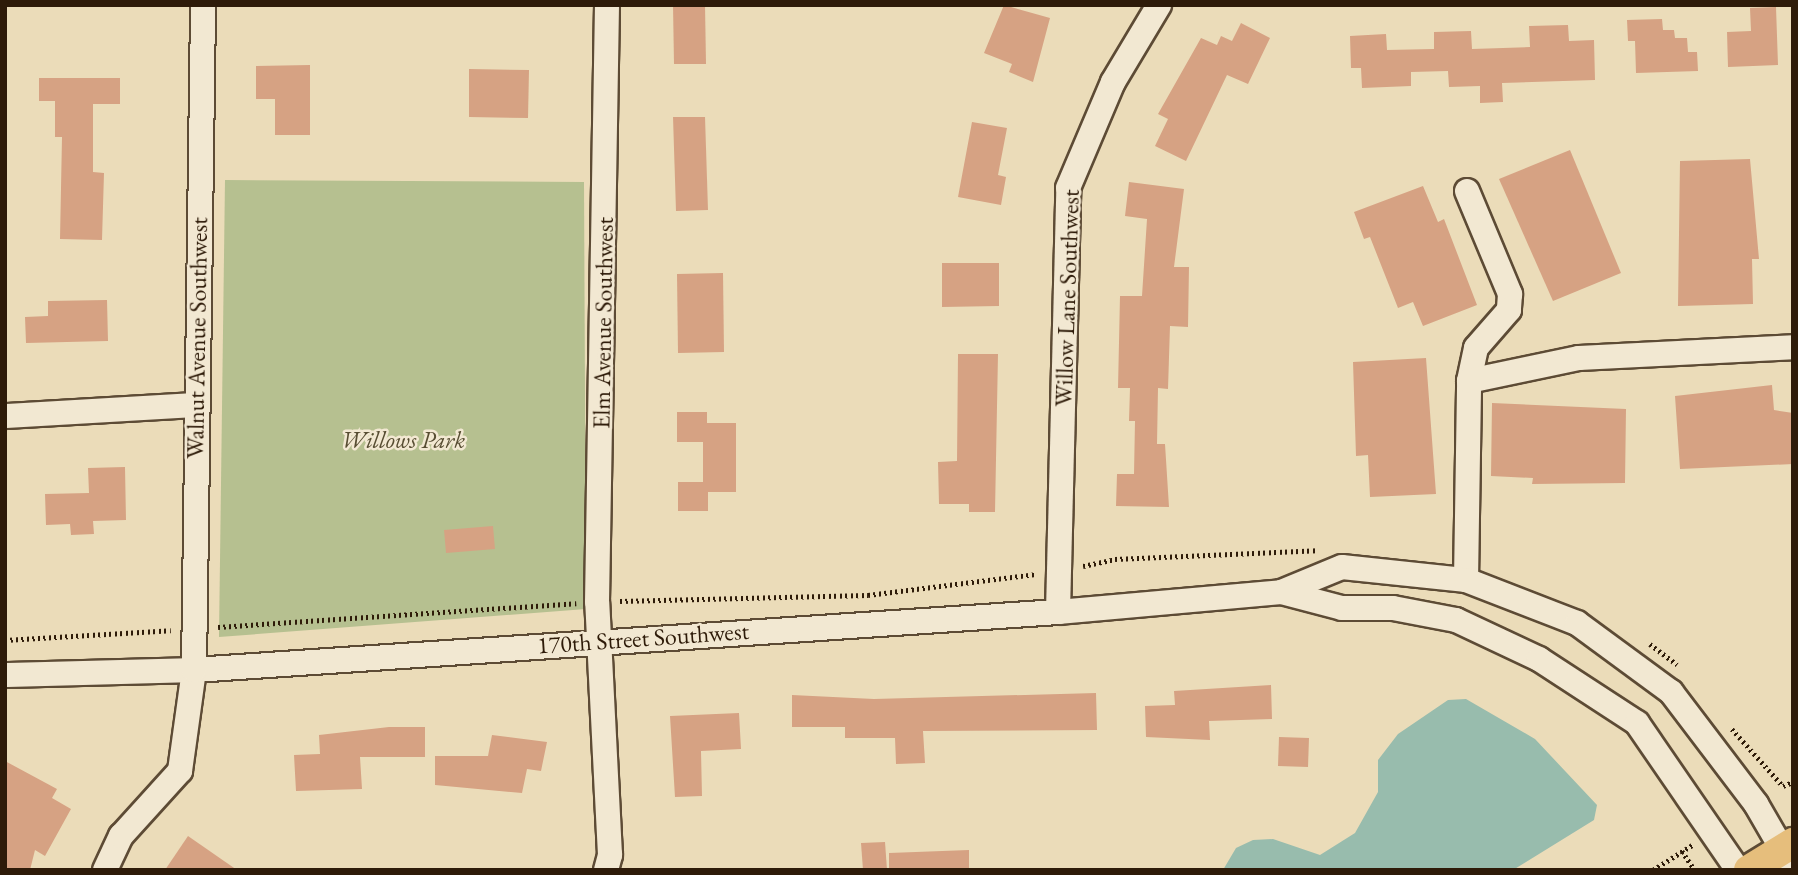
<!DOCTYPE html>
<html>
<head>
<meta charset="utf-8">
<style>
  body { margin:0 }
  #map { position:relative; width:1798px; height:875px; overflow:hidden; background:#ebdcb9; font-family:"EB Garamond",serif }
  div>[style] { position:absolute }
  .green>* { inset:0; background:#b6c090 }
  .water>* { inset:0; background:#98bcad }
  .building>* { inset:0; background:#d6a283 }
  .path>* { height:4.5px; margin-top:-2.25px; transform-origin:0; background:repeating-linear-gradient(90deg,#2e1b09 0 2px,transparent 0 5.5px) }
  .roads { filter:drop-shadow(2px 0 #5d4b35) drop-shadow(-2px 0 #5d4b35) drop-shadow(0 2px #5d4b35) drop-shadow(0 -2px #5d4b35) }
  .minor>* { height:24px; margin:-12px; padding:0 12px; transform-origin:12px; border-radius:12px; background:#f2e8d2 }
  .major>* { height:30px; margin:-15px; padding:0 15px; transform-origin:15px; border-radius:15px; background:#e6be7c }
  span { translate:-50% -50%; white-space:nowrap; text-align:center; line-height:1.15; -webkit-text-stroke:5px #f2e8d2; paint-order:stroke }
  .street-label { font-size:24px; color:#2e1b09 }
  .park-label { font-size:24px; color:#574d32; font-style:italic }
  .frame { position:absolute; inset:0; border:7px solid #2e1b09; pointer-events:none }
</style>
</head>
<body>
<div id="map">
  <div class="green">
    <div style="clip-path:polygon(225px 180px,584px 182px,586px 609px,219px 637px)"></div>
  </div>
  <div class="water">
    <div style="clip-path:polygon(1466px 699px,1535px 739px,1597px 805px,1594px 820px,1513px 870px,1223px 870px,1236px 848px,1253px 840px,1273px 839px,1320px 855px,1355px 833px,1378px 792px,1378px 760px,1398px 734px,1448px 700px)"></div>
  </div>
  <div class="building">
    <div style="clip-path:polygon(673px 5px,705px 5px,706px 64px,674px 64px)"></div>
    <div style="clip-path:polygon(1004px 5px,1050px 18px,1033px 82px,1009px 72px,1012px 64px,984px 53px)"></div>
    <div style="clip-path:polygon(1776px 7px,1778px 65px,1728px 67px,1727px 32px,1751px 31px,1750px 8px)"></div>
    <div style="clip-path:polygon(1662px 19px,1663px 30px,1674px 30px,1675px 38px,1687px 38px,1688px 52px,1697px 52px,1698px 71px,1636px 73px,1635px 41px,1628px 41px,1627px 20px)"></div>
    <div style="clip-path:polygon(1241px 23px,1270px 38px,1248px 84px,1227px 75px,1186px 161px,1155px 146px,1168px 119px,1158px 114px,1201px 38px,1217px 45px,1221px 36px,1232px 41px)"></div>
    <div style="clip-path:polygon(1568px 25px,1569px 41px,1594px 40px,1595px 80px,1502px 83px,1503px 102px,1480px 103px,1480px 86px,1449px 87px,1448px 71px,1411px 72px,1411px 86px,1362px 88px,1361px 68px,1351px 68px,1350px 36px,1386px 34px,1387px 50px,1434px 49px,1434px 32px,1471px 31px,1472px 49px,1530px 47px,1529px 26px)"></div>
    <div style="clip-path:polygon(310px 65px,310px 135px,275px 135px,275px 99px,256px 99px,256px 66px)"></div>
    <div style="clip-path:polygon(469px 69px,529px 70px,528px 118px,469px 117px)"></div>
    <div style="clip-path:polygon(39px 78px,120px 78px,120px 104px,93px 104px,93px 172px,104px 173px,102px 240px,60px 239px,62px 137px,55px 137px,55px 101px,39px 101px)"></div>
    <div style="clip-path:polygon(673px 117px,705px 117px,708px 210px,676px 211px)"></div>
    <div style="clip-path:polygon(972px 122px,1007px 128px,998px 175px,1006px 177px,1001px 205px,958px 197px)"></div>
    <div style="clip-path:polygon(1570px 150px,1621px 273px,1553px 301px,1499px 179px)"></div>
    <div style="clip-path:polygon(1750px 159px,1759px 259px,1752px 259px,1753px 304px,1678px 306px,1680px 161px)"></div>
    <div style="clip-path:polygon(1129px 182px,1184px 189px,1174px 267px,1189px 267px,1188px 327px,1170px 326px,1168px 389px,1158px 388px,1157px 444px,1165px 444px,1169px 507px,1116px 506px,1117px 474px,1134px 474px,1135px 421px,1129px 421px,1130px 388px,1118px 388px,1120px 296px,1142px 296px,1147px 219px,1125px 216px)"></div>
    <div style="clip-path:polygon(1423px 186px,1438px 222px,1444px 219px,1477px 305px,1423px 326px,1413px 302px,1398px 308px,1370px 237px,1364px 239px,1354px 212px)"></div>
    <div style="clip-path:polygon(942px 263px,999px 263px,999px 306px,942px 307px)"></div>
    <div style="clip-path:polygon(723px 273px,724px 352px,678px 353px,677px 274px)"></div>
    <div style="clip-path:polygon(107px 300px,108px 341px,26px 343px,25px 317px,48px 316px,48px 301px)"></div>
    <div style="clip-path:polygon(958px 354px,998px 354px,995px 512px,969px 512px,969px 504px,939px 504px,938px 462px,957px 461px)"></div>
    <div style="clip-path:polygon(1426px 358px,1436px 494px,1370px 497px,1368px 455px,1356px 456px,1353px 362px)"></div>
    <div style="clip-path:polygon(1772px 385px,1774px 410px,1793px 413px,1793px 464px,1680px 469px,1675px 396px)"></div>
    <div style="clip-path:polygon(1492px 403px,1626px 409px,1625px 483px,1532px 484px,1533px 478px,1491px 476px)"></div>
    <div style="clip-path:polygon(677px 412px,707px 412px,707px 423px,736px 423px,736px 492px,708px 492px,708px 511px,678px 511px,678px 482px,703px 482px,703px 442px,677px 442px)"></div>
    <div style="clip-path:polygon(125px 467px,126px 520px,93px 521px,94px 534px,71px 535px,70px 524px,46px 525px,45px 494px,89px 493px,88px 468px)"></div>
    <div style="clip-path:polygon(493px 526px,495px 549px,446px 553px,444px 530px)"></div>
    <div style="clip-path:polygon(1271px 685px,1272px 719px,1209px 721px,1210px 740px,1146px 737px,1145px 706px,1175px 705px,1174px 691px)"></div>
    <div style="clip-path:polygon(1096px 693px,1097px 730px,923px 731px,925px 763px,896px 764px,895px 738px,845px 738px,845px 727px,792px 727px,792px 695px,874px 699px)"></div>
    <div style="clip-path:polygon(739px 713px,741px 749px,701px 751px,702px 796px,675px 797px,670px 716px)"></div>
    <div style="clip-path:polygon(389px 727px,425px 727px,425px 757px,360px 757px,362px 789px,296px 791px,294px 755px,320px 754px,319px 735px)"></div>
    <div style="clip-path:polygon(492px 735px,547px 742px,541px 771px,527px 769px,522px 793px,435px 785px,435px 756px,488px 756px)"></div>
    <div style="clip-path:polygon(1279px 737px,1309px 738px,1308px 767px,1278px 766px)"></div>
    <div style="clip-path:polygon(5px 761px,57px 789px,52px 798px,71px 809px,45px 856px,35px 850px,30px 870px,5px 870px)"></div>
    <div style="clip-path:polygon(188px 836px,237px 870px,165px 870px)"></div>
    <div style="clip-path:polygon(885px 842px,887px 870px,863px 870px,861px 843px)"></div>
    <div style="clip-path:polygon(969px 850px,969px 870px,889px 870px,889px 853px)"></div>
  </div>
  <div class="path">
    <div style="left:1083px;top:566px;width:33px;rotate:-12deg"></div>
    <div style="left:1115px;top:559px;width:203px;rotate:-2.5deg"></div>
    <div style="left:620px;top:601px;width:248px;rotate:-1.4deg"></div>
    <div style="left:868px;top:595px;width:169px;rotate:-7.1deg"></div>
    <div style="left:218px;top:627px;width:359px;rotate:-3.8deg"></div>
    <div style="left:5px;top:640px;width:166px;rotate:-3.4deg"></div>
    <div style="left:1650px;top:644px;width:34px;rotate:37deg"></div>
    <div style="left:1732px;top:729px;width:76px;rotate:48.2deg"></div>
    <div style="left:1783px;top:786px;width:11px;rotate:-22deg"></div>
    <div style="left:1682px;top:851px;width:23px;rotate:56deg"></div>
    <div style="left:1653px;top:870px;width:49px;rotate:-32.4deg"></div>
  </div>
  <div class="roads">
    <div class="minor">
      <div style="left:1467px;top:191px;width:112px;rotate:67.3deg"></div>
      <div style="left:1510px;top:294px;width:16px;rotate:94deg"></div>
      <div style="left:1509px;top:310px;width:50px;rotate:131deg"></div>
      <div style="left:1476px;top:348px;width:34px;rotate:102deg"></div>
      <div style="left:5px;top:416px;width:191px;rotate:-3.3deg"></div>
      <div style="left:1466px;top:580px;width:199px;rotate:-89.1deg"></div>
      <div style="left:1469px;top:381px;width:112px;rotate:-11.8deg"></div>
      <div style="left:1579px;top:358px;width:214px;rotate:-2.9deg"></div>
      <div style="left:1281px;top:592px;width:63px;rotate:14.7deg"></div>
      <div style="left:1342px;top:608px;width:51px"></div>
      <div style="left:1393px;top:608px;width:64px;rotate:10.8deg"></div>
      <div style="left:1456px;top:620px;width:92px;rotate:25.2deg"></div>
      <div style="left:1539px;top:659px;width:117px;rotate:33.1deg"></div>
      <div style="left:1637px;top:723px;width:178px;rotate:55.5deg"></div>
      <div style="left:1058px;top:612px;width:424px;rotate:-88.6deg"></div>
      <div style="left:1068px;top:188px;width:115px;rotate:-67deg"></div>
      <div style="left:1113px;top:82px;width:90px;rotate:-59.1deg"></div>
      <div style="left:5px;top:675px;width:189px;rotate:-1.5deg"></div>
      <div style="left:194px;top:670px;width:866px;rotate:-3.84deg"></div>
      <div style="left:1058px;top:612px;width:224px;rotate:-5.1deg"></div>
      <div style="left:1281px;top:592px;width:66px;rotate:-22.3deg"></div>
      <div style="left:1342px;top:567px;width:125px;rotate:6deg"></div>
      <div style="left:1466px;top:580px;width:119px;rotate:21.2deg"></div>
      <div style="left:1577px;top:623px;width:117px;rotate:36.3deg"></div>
      <div style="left:1671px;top:692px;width:141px;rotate:52.8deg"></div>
      <div style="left:1756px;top:804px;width:74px;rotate:60deg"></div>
      <div style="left:105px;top:870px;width:38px;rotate:-65deg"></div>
      <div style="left:121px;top:836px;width:88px;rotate:-47.8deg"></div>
      <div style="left:180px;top:771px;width:102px;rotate:-82.1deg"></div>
      <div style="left:194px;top:670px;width:665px;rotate:-89.22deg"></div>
      <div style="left:606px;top:870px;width:16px;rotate:-75deg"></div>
      <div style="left:610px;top:855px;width:253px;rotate:-92.9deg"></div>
      <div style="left:597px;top:602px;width:597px;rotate:-89.04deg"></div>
    </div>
    <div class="major">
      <div style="left:1749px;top:870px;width:52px;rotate:-31.5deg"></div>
    </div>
  </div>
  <div class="street-label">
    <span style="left:1067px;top:298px;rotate:-88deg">Willow Lane Southwest</span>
    <span style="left:603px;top:323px;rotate:-89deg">Elm Avenue Southwest</span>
    <span style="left:197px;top:338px;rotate:-89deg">Walnut Avenue Southwest</span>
    <span style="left:643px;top:638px;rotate:-4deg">170th Street Southwest</span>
  </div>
  <div class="park-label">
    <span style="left:403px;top:440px">Willows Park</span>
  </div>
  <div class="frame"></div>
</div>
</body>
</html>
